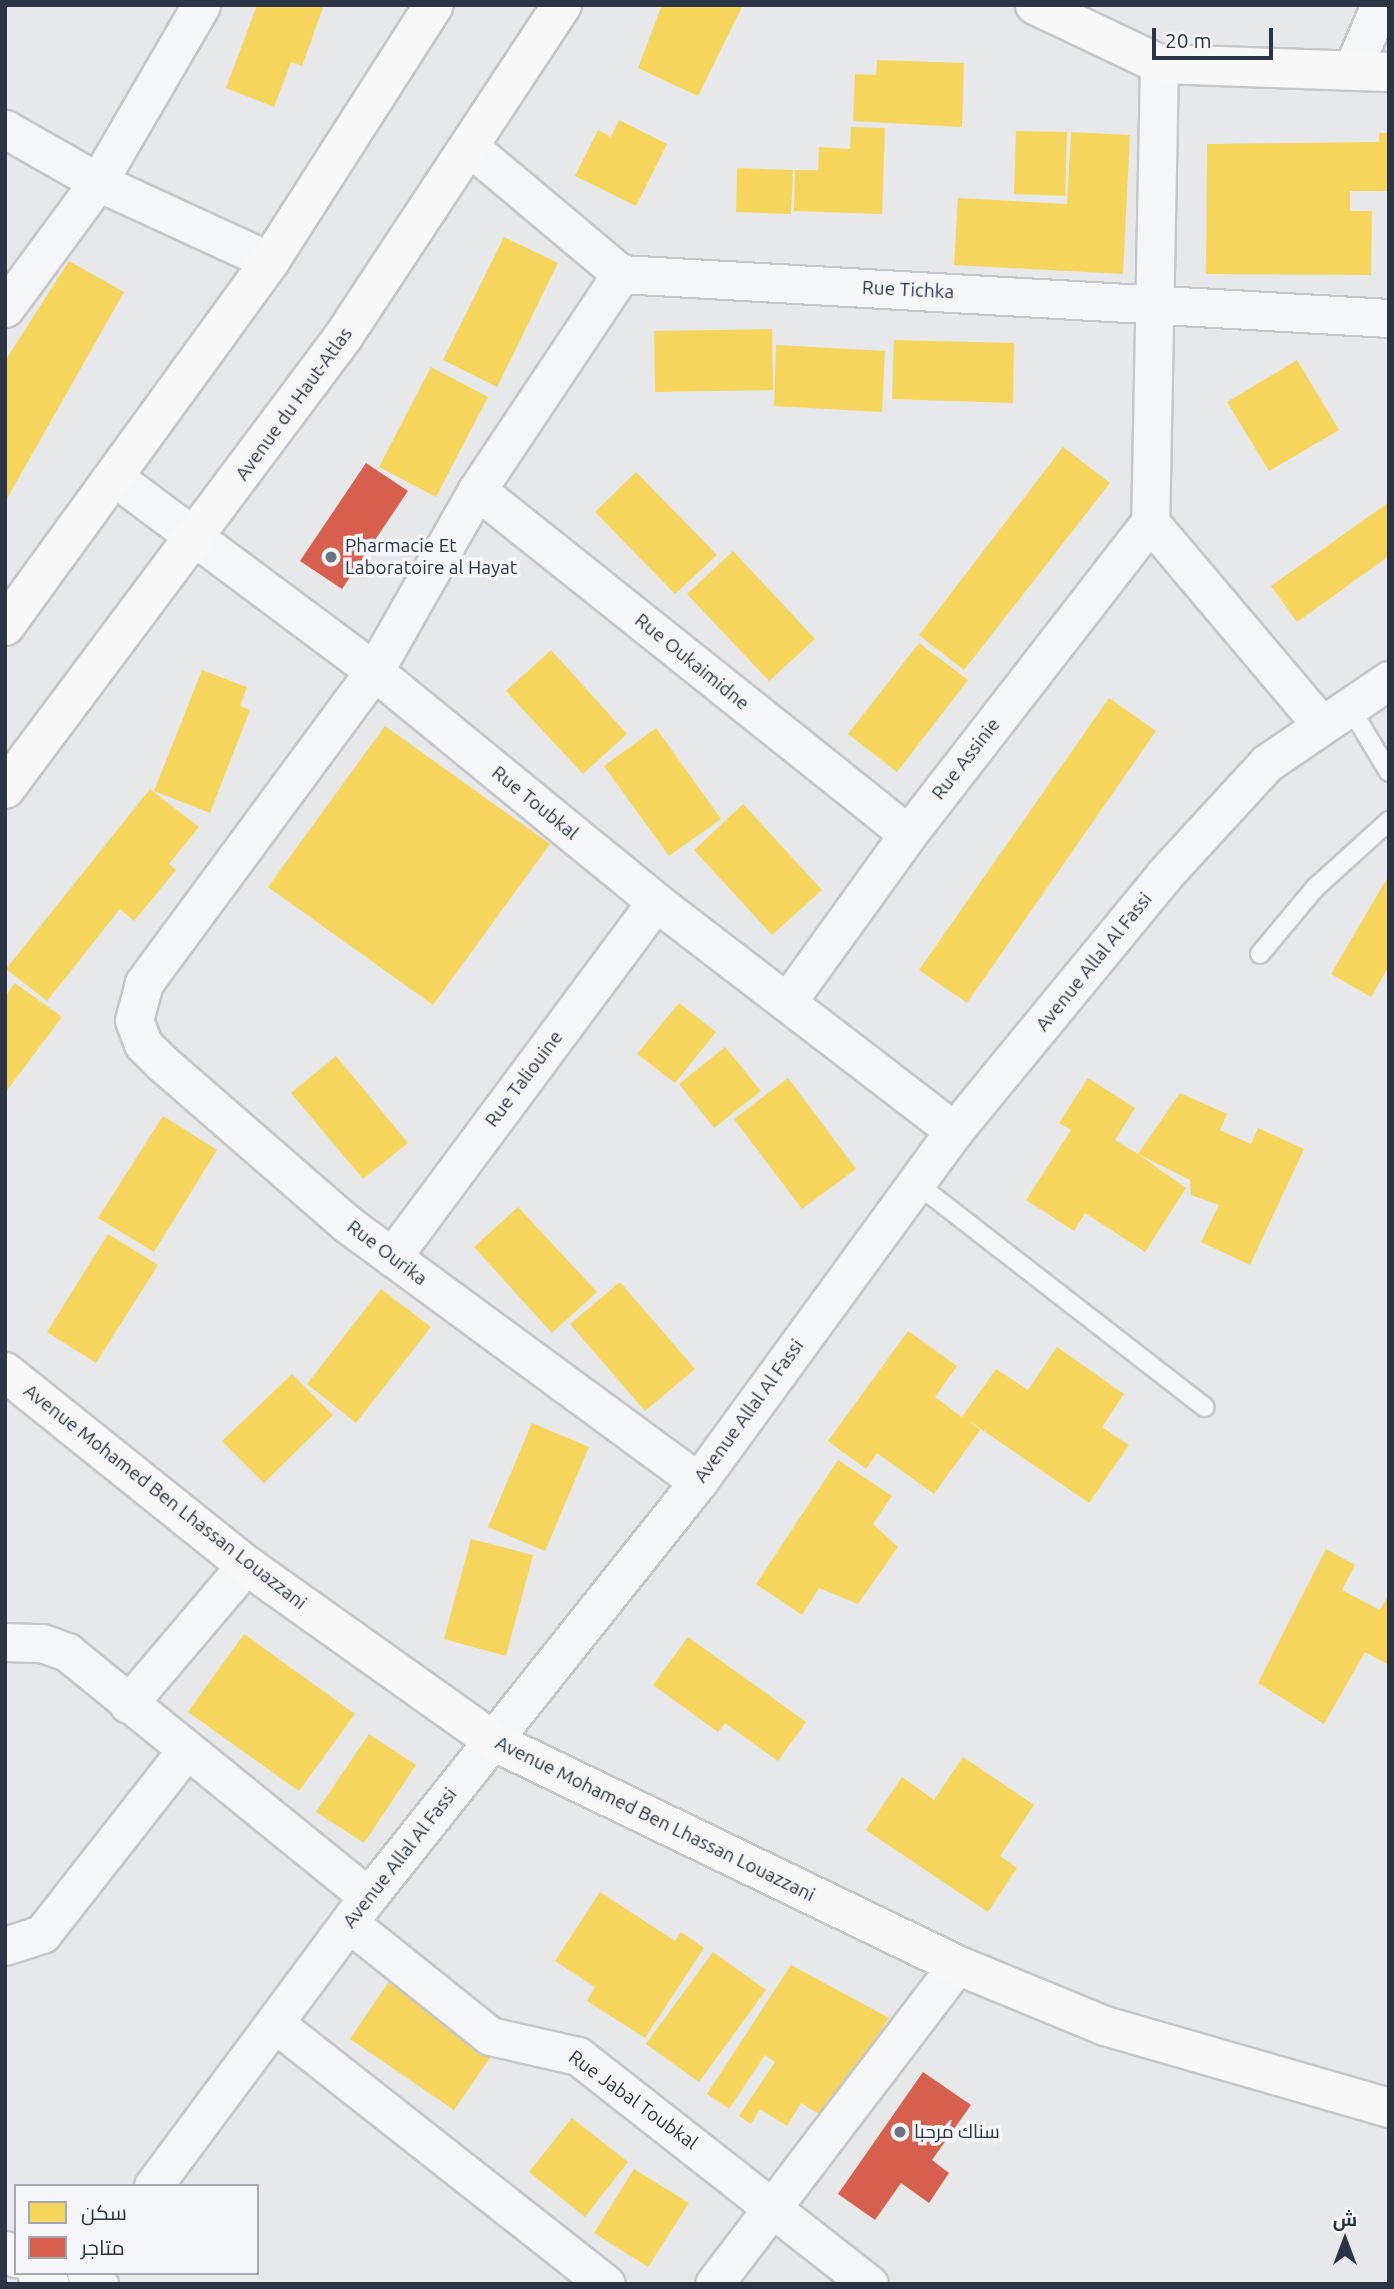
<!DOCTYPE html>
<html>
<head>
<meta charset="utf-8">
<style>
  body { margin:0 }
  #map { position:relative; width:1394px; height:2289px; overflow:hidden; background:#e6e8ea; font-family:Ubuntu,Cairo,sans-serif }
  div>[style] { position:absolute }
  .homes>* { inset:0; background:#f6d55c }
  .shops>* { inset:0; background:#d6604d }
  .roads { filter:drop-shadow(2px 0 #c4c6c8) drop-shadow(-2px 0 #c4c6c8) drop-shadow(0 2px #c4c6c8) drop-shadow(0 -2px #c4c6c8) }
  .lane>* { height:18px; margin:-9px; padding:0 9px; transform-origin:9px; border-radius:9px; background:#f5f6f7 }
  .street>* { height:37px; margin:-18.5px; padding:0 18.5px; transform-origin:18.5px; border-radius:18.5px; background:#f5f6f7 }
  .secondary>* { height:38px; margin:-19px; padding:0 19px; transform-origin:19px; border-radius:19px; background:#f8f8f8 }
  .dots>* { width:19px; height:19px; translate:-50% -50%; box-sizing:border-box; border:4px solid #f4f6f9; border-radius:50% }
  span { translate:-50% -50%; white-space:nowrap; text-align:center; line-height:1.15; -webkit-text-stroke:7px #f4f6f9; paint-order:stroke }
  .street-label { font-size:19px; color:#2b3445 }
  .poi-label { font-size:19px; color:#2b3445 }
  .left { translate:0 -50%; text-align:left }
  .frame { position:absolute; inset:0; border:7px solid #2b3445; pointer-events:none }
  .legend { position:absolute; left:14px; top:2184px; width:245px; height:91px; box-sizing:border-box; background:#f4f6f9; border:2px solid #a4a8b1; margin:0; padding:9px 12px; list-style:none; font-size:21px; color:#2b3445 }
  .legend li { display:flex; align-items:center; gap:14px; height:35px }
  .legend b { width:35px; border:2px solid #a4a8b1 }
  .north { position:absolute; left:1310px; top:2205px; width:70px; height:70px; -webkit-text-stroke:5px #f4f6f9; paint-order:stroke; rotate:0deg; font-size:19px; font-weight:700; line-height:28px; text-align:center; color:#2b3445 }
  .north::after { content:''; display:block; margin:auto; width:24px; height:32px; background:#2b3445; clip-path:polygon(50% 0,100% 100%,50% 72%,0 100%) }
  .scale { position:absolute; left:1152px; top:28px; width:121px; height:32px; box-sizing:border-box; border:4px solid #2b3445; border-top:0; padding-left:9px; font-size:21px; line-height:24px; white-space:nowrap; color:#2b3445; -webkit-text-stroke:5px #f4f6f9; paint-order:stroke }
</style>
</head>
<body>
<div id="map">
  <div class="homes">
    <div style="clip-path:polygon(257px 5px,324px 5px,302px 66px,291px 62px,274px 107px,226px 88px)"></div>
    <div style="clip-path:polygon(662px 5px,743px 5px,698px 96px,638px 68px)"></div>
    <div style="clip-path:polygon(877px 60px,964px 63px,962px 127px,853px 121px,855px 74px,876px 75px)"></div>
    <div style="clip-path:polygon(619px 120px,667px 144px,636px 206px,575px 176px,598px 130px,611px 137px)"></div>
    <div style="clip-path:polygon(851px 127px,885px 128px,882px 214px,794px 211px,795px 170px,818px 170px,819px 147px,850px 149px)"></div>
    <div style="clip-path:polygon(1016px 131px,1067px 132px,1065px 196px,1014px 194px)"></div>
    <div style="clip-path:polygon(1071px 132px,1130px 135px,1123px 274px,954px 265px,958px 198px,1067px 204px)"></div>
    <div style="clip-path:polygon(1379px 133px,1389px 133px,1387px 191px,1350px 191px,1350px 211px,1372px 211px,1371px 275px,1206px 274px,1207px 144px,1379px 142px)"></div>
    <div style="clip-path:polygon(737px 168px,793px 170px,791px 214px,736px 212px)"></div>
    <div style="clip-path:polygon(504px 237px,558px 263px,497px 387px,443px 360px)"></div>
    <div style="clip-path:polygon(69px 261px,124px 292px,5px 502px,5px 361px)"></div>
    <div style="clip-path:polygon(772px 329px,773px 390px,655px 392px,654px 331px)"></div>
    <div style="clip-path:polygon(894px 340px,1014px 343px,1013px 403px,892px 399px)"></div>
    <div style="clip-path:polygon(776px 345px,885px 351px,882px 412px,774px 406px)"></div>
    <div style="clip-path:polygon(1297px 360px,1339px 430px,1269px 471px,1227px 402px)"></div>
    <div style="clip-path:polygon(431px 367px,488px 397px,436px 497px,379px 467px)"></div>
    <div style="clip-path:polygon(1063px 447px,1110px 483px,964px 670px,919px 635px)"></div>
    <div style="clip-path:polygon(636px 472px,717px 555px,675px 594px,595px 512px)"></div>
    <div style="clip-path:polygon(1389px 502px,1389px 556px,1297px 622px,1271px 586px)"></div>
    <div style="clip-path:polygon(733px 551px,815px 639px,769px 681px,687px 594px)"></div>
    <div style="clip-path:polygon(919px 643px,968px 680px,897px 772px,848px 734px)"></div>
    <div style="clip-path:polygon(551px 650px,627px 734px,583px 774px,506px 691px)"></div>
    <div style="clip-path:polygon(202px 670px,247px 687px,240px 706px,250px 710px,210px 813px,154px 791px)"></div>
    <div style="clip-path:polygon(1109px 698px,1156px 731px,967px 1003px,919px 970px)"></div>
    <div style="clip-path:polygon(385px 726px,550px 844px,433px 1005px,268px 887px)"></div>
    <div style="clip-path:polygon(656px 728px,721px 819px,669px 856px,604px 766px)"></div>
    <div style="clip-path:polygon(150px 789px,199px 827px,169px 864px,176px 870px,134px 921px,120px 909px,47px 1001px,6px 969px)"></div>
    <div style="clip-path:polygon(743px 804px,822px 890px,772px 935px,694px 850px)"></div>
    <div style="clip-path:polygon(1389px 875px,1389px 966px,1371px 997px,1331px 974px)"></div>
    <div style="clip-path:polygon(15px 983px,62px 1017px,5px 1093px,5px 997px)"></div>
    <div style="clip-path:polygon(679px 1003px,716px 1032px,675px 1083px,637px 1054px)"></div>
    <div style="clip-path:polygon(725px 1047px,761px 1091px,714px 1128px,679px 1084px)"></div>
    <div style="clip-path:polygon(336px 1056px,408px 1143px,363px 1179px,291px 1093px)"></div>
    <div style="clip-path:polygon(788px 1078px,856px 1169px,802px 1209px,734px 1119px)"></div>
    <div style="clip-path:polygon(1088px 1078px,1135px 1108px,1115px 1140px,1138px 1154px,1180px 1093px,1227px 1114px,1220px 1130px,1251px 1144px,1258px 1128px,1304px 1149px,1250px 1265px,1201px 1242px,1219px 1205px,1191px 1195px,1190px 1180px,1138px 1154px,1186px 1188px,1145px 1252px,1085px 1213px,1074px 1231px,1026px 1200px,1071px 1130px,1059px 1123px)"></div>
    <div style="clip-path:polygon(163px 1116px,217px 1150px,154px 1252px,98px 1218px)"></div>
    <div style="clip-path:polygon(518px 1207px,597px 1292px,552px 1333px,474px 1247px)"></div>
    <div style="clip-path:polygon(108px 1234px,158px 1265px,96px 1363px,47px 1332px)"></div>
    <div style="clip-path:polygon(620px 1282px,695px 1369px,645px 1411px,570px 1324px)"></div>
    <div style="clip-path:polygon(381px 1289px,431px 1327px,356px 1423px,307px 1384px)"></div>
    <div style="clip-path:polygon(908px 1331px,957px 1366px,935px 1397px,962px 1417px,996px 1369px,1028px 1390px,1057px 1347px,1124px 1394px,1102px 1427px,1129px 1445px,1089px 1503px,968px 1420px,980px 1430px,934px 1494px,877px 1453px,866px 1469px,828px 1441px)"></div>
    <div style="clip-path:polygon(292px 1374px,333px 1415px,264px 1483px,222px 1441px)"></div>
    <div style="clip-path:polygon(532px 1423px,589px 1447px,545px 1551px,488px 1527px)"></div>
    <div style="clip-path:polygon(838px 1460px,892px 1496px,873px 1524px,898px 1547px,858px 1604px,819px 1588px,802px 1615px,756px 1584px)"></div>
    <div style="clip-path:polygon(471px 1539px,533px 1555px,506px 1656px,444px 1639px)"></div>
    <div style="clip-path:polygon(1326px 1549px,1355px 1565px,1342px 1590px,1380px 1610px,1389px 1594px,1389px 1665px,1365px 1652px,1324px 1724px,1258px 1683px)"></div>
    <div style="clip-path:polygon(244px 1634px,355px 1714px,299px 1791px,188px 1712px)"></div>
    <div style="clip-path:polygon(688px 1637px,806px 1722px,778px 1761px,725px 1723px,718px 1732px,653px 1685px)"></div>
    <div style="clip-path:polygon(369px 1734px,416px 1765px,364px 1843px,316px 1812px)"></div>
    <div style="clip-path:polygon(963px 1757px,1034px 1805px,1000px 1856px,1017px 1868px,988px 1912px,866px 1830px,902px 1777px,934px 1800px)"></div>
    <div style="clip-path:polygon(600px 1892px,675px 1941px,681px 1932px,704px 1948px,645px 2038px,587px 2001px,595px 1987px,555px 1961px)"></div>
    <div style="clip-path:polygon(713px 1952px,766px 1990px,699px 2082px,646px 2044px)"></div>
    <div style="clip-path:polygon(791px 1965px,889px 2018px,824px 2117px,801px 2103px,787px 2126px,760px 2109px,751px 2124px,739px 2116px,775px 2062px,765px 2055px,729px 2109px,707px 2094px)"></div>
    <div style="clip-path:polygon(392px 1977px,496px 2049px,454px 2110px,350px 2039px)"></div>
    <div style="clip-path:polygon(572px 2118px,628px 2162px,585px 2217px,529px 2172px)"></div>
    <div style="clip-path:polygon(634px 2169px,689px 2203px,648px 2267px,594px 2233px)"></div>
  </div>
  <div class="shops">
    <div style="clip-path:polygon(366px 463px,408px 491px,342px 589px,300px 561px)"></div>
    <div style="clip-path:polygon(923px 2072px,971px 2105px,932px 2160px,949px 2173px,929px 2203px,901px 2183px,875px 2220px,838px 2194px)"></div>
  </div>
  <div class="roads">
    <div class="lane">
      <div style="left:1349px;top:706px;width:77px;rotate:58.8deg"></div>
      <div style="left:1260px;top:954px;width:86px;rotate:-50.2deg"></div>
      <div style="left:1315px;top:888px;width:100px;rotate:-42.2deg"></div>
      <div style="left:917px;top:1184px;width:364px;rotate:37.8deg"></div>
    </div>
    <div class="street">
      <div style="left:1159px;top:64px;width:458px;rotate:91.1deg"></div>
      <div style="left:1150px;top:522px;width:265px;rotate:49.8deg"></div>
      <div style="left:1352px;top:70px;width:71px;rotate:-66.7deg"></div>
      <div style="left:5px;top:129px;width:107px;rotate:29.7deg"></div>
      <div style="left:98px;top:182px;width:189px;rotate:24.7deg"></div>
      <div style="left:472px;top:149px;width:194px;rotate:40deg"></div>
      <div style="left:621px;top:274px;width:769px;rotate:3.28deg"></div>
      <div style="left:621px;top:274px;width:260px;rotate:123.7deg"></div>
      <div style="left:477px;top:490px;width:208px;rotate:119.6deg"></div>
      <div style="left:374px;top:671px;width:388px;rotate:126.4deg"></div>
      <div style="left:144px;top:983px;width:38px;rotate:105deg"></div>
      <div style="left:134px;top:1020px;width:26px;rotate:69deg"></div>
      <div style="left:143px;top:1044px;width:25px;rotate:45deg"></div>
      <div style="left:161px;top:1062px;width:245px;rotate:41deg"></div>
      <div style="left:346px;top:1223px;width:437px;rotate:36.3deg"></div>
      <div style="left:5px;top:308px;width:157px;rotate:-53.6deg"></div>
      <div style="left:98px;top:182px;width:205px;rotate:-59.8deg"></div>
      <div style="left:114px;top:477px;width:324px;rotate:36.7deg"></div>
      <div style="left:374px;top:671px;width:365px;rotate:39.3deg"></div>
      <div style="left:656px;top:902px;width:376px;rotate:37.5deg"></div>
      <div style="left:477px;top:490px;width:551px;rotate:38.59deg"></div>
      <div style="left:787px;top:1002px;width:207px;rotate:-54.2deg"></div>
      <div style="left:908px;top:834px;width:395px;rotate:-52.2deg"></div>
      <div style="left:392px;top:1257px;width:442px;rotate:-53.4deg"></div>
      <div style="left:5px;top:1642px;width:37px;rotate:2deg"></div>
      <div style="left:42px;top:1643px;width:27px;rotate:20deg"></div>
      <div style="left:67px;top:1652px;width:388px;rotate:39.1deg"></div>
      <div style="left:128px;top:1704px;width:182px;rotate:-49.7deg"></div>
      <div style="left:349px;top:1923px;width:181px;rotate:38.7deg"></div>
      <div style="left:490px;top:2036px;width:90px;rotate:12.8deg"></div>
      <div style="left:578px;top:2056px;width:370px;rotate:38.1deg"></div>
      <div style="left:5px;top:1946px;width:39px;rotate:-18deg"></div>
      <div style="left:42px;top:1934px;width:230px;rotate:-51.9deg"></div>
      <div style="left:278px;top:2026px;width:417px;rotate:38.2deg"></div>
      <div style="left:153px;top:2186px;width:360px;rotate:-53.4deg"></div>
      <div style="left:368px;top:1897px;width:530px;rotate:-51.51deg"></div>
      <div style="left:698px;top:1482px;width:434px;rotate:-53.9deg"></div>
      <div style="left:954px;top:1131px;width:331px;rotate:-50.6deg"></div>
      <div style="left:1164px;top:875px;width:152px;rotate:-47.4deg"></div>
      <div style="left:1267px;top:763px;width:148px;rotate:-34.2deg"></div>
      <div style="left:5px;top:2250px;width:14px;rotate:36deg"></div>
      <div style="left:36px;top:2273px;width:18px;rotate:38deg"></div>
      <div style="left:86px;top:2273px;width:17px;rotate:40deg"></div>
      <div style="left:714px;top:2284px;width:401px;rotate:-52.7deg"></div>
    </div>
    <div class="secondary">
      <div style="left:1035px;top:5px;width:137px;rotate:25.4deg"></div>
      <div style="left:1159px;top:64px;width:230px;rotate:2deg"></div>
      <div style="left:5px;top:626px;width:451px;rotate:-54deg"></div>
      <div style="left:270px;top:261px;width:304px;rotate:-57.4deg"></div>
      <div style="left:5px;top:789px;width:564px;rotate:-53.21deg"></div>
      <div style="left:343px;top:337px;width:398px;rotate:-56.6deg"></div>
      <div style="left:5px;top:1372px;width:309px;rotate:38.7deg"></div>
      <div style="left:246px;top:1565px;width:305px;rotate:35.4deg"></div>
      <div style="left:495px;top:1742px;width:513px;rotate:25.77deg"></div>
      <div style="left:957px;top:1965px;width:160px;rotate:22.4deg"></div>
      <div style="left:1105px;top:2026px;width:296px;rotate:16.1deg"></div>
    </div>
  </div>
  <div class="dots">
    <div style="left:331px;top:557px;background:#6c737f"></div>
    <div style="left:900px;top:2132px;background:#6c737f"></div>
  </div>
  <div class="street-label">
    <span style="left:908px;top:290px;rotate:3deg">Rue Tichka</span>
    <span style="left:294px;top:404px;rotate:-54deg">Avenue du Haut-Atlas</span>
    <span style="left:692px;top:662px;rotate:39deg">Rue Oukaimidne</span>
    <span style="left:966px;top:759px;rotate:-52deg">Rue Assinie</span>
    <span style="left:535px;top:803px;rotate:39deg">Rue Toubkal</span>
    <span style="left:1094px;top:962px;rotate:-51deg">Avenue Allal Al Fassi</span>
    <span style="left:524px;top:1079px;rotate:-53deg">Rue Taliouine</span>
    <span style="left:387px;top:1253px;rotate:37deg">Rue Ourika</span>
    <span style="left:749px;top:1411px;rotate:-54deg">Avenue Allal Al Fassi</span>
    <span style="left:165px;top:1497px;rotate:38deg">Avenue Mohamed Ben Lhassan Louazzani</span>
    <span style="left:655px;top:1819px;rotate:26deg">Avenue Mohamed Ben Lhassan Louazzani</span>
    <span style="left:400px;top:1858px;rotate:-52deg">Avenue Allal Al Fassi</span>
    <span style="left:633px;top:2100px;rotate:36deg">Rue Jabal Toubkal</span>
  </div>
  <div class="poi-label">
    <span class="left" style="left:345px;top:557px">Pharmacie Et<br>Laboratoire al Hayat</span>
    <span class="left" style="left:914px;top:2132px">سناك مرحبا</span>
  </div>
  <div class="frame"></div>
  <ul class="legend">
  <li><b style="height:19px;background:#f6d55c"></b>سكن</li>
  <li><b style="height:19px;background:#d6604d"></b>متاجر</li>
  </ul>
  <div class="north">ش</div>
  <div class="scale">20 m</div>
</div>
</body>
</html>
